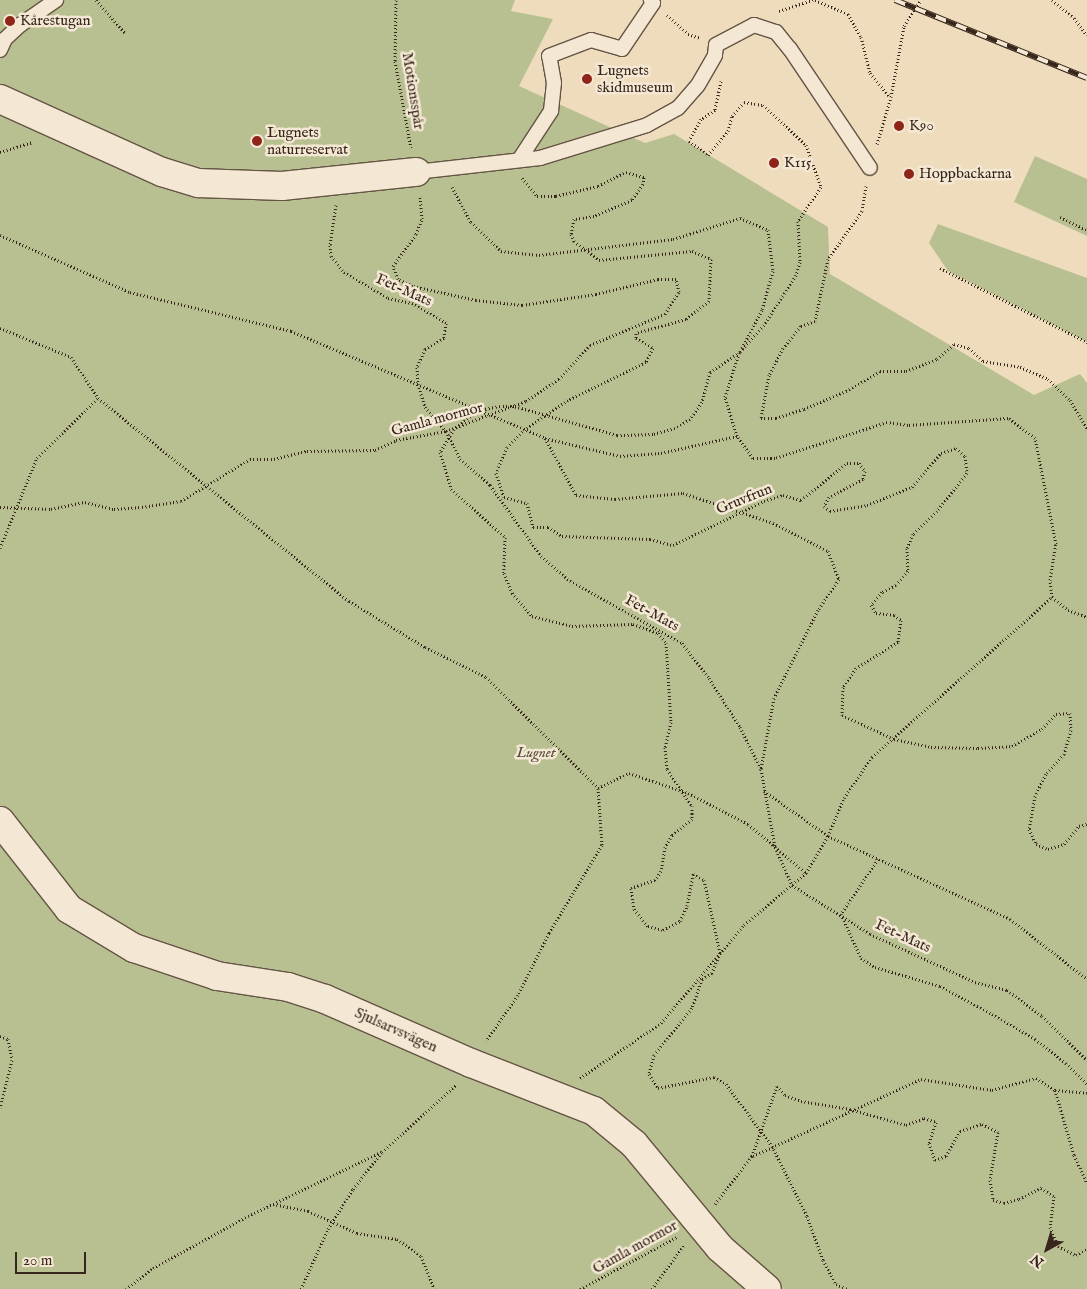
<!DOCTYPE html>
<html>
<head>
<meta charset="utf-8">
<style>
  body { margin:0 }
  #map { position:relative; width:1087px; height:1289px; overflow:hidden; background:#eedcbd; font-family:"IM FELL English",serif }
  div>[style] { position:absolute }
  .green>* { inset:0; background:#b8c092 }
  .path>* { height:3px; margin-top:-1.5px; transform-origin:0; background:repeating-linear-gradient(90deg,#37261b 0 1px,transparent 0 3.5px) }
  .roads { filter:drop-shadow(1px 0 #655444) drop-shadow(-1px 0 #655444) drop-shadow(0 1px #655444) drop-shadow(0 -1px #655444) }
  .lane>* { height:14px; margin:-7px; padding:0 7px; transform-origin:7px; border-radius:7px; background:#f4e8d4 }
  .street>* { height:28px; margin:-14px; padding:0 14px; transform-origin:14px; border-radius:14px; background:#f4e8d4 }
  .rail>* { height:5.5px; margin-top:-2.75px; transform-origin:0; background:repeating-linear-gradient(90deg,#f4e8d4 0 11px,#37261b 0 22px); box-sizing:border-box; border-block:1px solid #37261b }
  .path-bridge>* { height:3px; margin-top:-1.5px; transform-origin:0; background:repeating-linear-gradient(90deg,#37261b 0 1px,transparent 0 3.5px) }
  .dots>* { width:14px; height:14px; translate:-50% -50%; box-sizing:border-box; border:2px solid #f4e8d4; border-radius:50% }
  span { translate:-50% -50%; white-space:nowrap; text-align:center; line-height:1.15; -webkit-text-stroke:5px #f4e8d4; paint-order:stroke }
  .poi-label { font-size:15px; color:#37261b }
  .left { translate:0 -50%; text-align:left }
  .street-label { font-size:15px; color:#37261b }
  .park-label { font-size:15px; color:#574c39; font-style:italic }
  .north { position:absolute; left:1022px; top:1224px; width:50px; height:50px; -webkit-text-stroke:4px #f4e8d4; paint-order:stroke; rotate:219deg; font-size:14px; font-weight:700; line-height:20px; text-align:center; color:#37261b }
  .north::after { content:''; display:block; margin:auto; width:18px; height:22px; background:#37261b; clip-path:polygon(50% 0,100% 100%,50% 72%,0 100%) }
  .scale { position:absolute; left:15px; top:1252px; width:71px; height:22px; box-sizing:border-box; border:2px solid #37261b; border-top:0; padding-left:6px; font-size:15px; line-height:18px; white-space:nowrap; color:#37261b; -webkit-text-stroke:4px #f4e8d4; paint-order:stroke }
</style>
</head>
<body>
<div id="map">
  <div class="green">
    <div style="clip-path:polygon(0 0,515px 0,511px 11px,553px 19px,519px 86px,645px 143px,674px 134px,828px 227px,830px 274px,1034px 395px,1080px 374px,1087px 383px,1087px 1289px,0 1289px)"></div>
    <div style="clip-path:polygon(1035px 156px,1087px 179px,1087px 236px,1014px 202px)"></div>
    <div style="clip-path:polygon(938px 224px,1087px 278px,1087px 342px,948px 271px,929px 243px)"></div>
  </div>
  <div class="path">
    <div style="left:96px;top:0;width:45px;rotate:48.6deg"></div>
    <div style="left:396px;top:0;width:61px;rotate:90.9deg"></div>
    <div style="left:395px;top:61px;width:88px;rotate:79.6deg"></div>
    <div style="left:815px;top:0;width:36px;rotate:23deg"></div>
    <div style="left:848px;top:14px;width:26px;rotate:61deg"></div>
    <div style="left:861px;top:37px;width:37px;rotate:76deg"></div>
    <div style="left:870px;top:73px;width:31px;rotate:50deg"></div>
    <div style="left:1052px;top:0;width:28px;rotate:39deg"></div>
    <div style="left:1074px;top:18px;width:21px;rotate:53deg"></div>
    <div style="left:779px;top:11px;width:36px;rotate:-18deg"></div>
    <div style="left:667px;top:15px;width:28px;rotate:42deg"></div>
    <div style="left:688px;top:34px;width:13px;rotate:18deg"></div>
    <div style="left:721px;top:81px;width:30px;rotate:102deg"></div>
    <div style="left:715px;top:110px;width:17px;rotate:147deg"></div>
    <div style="left:701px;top:119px;width:25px;rotate:119deg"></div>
    <div style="left:689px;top:141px;width:24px;rotate:36deg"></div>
    <div style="left:708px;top:155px;width:31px;rotate:-50deg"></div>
    <div style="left:728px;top:131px;width:16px;rotate:-75deg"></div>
    <div style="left:732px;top:116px;width:18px;rotate:-49deg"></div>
    <div style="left:744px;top:102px;width:19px;rotate:9deg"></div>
    <div style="left:763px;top:105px;width:59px;rotate:42.9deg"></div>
    <div style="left:806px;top:145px;width:45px;rotate:70.3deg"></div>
    <div style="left:821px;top:187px;width:41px;rotate:124.1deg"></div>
    <div style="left:798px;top:221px;width:41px;rotate:87.2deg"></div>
    <div style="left:800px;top:262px;width:14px;rotate:107deg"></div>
    <div style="left:796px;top:275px;width:59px;rotate:122.6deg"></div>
    <div style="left:764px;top:325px;width:36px;rotate:132deg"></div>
    <div style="left:740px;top:352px;width:36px;rotate:146deg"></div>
    <div style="left:710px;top:372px;width:31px;rotate:105deg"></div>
    <div style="left:702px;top:402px;width:21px;rotate:125deg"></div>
    <div style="left:690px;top:419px;width:17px;rotate:149deg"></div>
    <div style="left:675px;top:428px;width:23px;rotate:165deg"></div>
    <div style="left:653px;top:434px;width:36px;rotate:178deg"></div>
    <div style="left:617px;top:435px;width:107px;rotate:-164.3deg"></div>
    <div style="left:514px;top:406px;width:14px;rotate:180deg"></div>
    <div style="left:500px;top:406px;width:21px;rotate:169deg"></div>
    <div style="left:479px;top:410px;width:31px;rotate:143deg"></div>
    <div style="left:454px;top:429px;width:27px;rotate:121deg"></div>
    <div style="left:440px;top:452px;width:39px;rotate:73deg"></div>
    <div style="left:451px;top:489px;width:72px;rotate:41.6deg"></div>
    <div style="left:505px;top:537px;width:36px;rotate:92deg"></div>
    <div style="left:504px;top:573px;width:22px;rotate:68deg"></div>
    <div style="left:512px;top:593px;width:30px;rotate:49deg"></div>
    <div style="left:532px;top:616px;width:41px;rotate:14deg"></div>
    <div style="left:572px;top:626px;width:61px;rotate:-1.9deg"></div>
    <div style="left:633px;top:624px;width:27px;rotate:20deg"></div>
    <div style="left:658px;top:633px;width:13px;rotate:51deg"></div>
    <div style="left:666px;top:643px;width:79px;rotate:86.4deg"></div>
    <div style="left:671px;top:722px;width:26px;rotate:103deg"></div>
    <div style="left:665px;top:747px;width:22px;rotate:85deg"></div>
    <div style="left:667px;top:769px;width:45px;rotate:56deg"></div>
    <div style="left:692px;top:806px;width:13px;rotate:90deg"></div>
    <div style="left:692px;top:819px;width:26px;rotate:141deg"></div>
    <div style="left:672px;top:835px;width:14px;rotate:120deg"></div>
    <div style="left:665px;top:847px;width:24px;rotate:99deg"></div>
    <div style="left:661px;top:871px;width:11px;rotate:124deg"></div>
    <div style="left:655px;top:880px;width:25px;rotate:162deg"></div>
    <div style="left:631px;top:888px;width:21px;rotate:82deg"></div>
    <div style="left:634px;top:909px;width:22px;rotate:51deg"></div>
    <div style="left:648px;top:926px;width:16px;rotate:15deg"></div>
    <div style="left:663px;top:930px;width:19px;rotate:-28deg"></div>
    <div style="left:680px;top:921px;width:17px;rotate:-65deg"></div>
    <div style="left:687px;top:906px;width:33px;rotate:-79deg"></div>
    <div style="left:693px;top:874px;width:13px;rotate:29deg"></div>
    <div style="left:704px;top:880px;width:75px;rotate:77.6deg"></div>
    <div style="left:720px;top:953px;width:22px;rotate:112deg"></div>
    <div style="left:712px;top:973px;width:12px;rotate:149deg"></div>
    <div style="left:702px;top:979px;width:31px;rotate:109deg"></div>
    <div style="left:692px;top:1008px;width:60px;rotate:129deg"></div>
    <div style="left:654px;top:1055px;width:20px;rotate:105deg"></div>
    <div style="left:649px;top:1074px;width:17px;rotate:57deg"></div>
    <div style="left:658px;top:1088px;width:57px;rotate:-11.1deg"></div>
    <div style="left:714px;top:1077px;width:14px;rotate:30deg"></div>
    <div style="left:726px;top:1084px;width:77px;rotate:53.4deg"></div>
    <div style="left:772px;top:1146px;width:78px;rotate:63.4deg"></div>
    <div style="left:807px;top:1216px;width:47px;rotate:70deg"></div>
    <div style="left:823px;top:1260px;width:27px;rotate:62deg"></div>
    <div style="left:836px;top:1284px;width:12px;rotate:24deg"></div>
    <div style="left:877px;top:144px;width:49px;rotate:-73.4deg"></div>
    <div style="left:891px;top:97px;width:72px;rotate:-79.6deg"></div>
    <div style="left:904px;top:26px;width:31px;rotate:-57deg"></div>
    <div style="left:0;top:152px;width:34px;rotate:-17deg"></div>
    <div style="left:522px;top:178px;width:23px;rotate:50deg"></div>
    <div style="left:537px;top:196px;width:19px"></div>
    <div style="left:556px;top:196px;width:43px;rotate:-13.4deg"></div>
    <div style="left:598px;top:186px;width:31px;rotate:-27deg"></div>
    <div style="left:626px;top:172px;width:19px;rotate:16deg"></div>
    <div style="left:644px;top:177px;width:7px;rotate:98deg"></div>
    <div style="left:643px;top:184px;width:19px;rotate:125deg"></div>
    <div style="left:632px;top:200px;width:41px;rotate:157.2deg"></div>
    <div style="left:594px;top:216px;width:20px;rotate:171deg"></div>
    <div style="left:574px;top:219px;width:15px;rotate:101deg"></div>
    <div style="left:571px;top:234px;width:8px;rotate:67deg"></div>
    <div style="left:574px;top:241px;width:31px;rotate:37deg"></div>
    <div style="left:599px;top:260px;width:93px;rotate:-5.5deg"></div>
    <div style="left:692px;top:251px;width:21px;rotate:23deg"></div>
    <div style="left:711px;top:259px;width:42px;rotate:92.7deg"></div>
    <div style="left:709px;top:301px;width:29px;rotate:142deg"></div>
    <div style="left:686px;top:319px;width:52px;rotate:164.4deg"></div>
    <div style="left:636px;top:333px;width:5px;rotate:90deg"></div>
    <div style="left:636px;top:338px;width:20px;rotate:30deg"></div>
    <div style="left:653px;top:348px;width:16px;rotate:117deg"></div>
    <div style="left:646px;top:362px;width:87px;rotate:154deg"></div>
    <div style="left:568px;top:400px;width:52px;rotate:146deg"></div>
    <div style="left:525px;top:429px;width:25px;rotate:135deg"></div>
    <div style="left:507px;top:447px;width:28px;rotate:113deg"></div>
    <div style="left:496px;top:473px;width:25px;rotate:72deg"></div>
    <div style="left:504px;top:497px;width:24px;rotate:15deg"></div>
    <div style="left:527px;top:503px;width:25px;rotate:76deg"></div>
    <div style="left:533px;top:527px;width:15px"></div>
    <div style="left:548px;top:527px;width:17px;rotate:33deg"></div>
    <div style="left:562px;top:536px;width:88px;rotate:2deg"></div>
    <div style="left:650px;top:539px;width:24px;rotate:15deg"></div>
    <div style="left:673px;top:545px;width:101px;rotate:-25.8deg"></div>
    <div style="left:764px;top:501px;width:20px;rotate:-18deg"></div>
    <div style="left:783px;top:495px;width:19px;rotate:16deg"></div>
    <div style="left:801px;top:500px;width:59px;rotate:-38.8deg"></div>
    <div style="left:847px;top:463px;width:12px"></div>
    <div style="left:859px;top:463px;width:10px;rotate:53deg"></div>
    <div style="left:865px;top:471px;width:8px;rotate:104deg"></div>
    <div style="left:863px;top:479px;width:38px;rotate:152deg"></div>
    <div style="left:829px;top:497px;width:10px;rotate:119deg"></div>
    <div style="left:824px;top:506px;width:8px;rotate:40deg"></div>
    <div style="left:830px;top:511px;width:37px;rotate:-9deg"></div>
    <div style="left:867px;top:505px;width:48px;rotate:-21.8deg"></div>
    <div style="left:912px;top:487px;width:45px;rotate:-49.5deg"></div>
    <div style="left:941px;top:453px;width:16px;rotate:-18deg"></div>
    <div style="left:956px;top:448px;width:12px;rotate:42deg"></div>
    <div style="left:965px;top:456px;width:17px;rotate:83deg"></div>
    <div style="left:967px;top:473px;width:48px;rotate:128.3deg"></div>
    <div style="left:937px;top:511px;width:33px;rotate:136deg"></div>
    <div style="left:913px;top:534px;width:15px;rotate:113deg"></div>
    <div style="left:907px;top:548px;width:23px;rotate:88deg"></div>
    <div style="left:908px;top:571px;width:18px;rotate:131deg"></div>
    <div style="left:896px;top:585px;width:16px;rotate:153deg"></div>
    <div style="left:882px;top:592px;width:17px;rotate:130deg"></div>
    <div style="left:871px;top:605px;width:9px;rotate:58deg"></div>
    <div style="left:876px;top:613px;width:18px;rotate:6deg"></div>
    <div style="left:894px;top:615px;width:9px;rotate:36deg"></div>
    <div style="left:901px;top:620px;width:22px;rotate:98deg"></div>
    <div style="left:898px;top:642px;width:49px;rotate:148.2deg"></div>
    <div style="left:856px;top:668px;width:23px;rotate:124deg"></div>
    <div style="left:843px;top:687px;width:28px;rotate:92deg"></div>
    <div style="left:842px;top:715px;width:57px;rotate:24.8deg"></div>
    <div style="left:894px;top:739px;width:38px;rotate:12deg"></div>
    <div style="left:931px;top:747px;width:47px;rotate:1.2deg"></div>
    <div style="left:978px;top:748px;width:34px;rotate:-3deg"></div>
    <div style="left:1012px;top:746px;width:34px;rotate:-30deg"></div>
    <div style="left:1042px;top:729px;width:21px;rotate:-47deg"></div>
    <div style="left:1056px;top:714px;width:14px;rotate:-4deg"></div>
    <div style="left:1070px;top:713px;width:17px;rotate:87deg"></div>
    <div style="left:1071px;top:730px;width:25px;rotate:106deg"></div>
    <div style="left:1064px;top:754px;width:27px;rotate:132deg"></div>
    <div style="left:1046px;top:774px;width:25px;rotate:117deg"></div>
    <div style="left:1035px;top:796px;width:34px;rotate:100deg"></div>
    <div style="left:1029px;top:829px;width:17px;rotate:65deg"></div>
    <div style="left:1036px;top:844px;width:13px;rotate:23deg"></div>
    <div style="left:1048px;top:849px;width:17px;rotate:-17deg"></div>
    <div style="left:1064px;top:844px;width:23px;rotate:-50deg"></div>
    <div style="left:1079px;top:826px;width:8px;rotate:-14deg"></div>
    <div style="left:866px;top:186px;width:25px;rotate:99deg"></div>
    <div style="left:862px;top:211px;width:59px;rotate:125.3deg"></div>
    <div style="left:828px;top:259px;width:63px;rotate:101.8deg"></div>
    <div style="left:815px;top:321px;width:15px;rotate:160deg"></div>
    <div style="left:801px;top:326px;width:28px;rotate:129deg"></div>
    <div style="left:783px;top:348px;width:30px;rotate:117deg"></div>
    <div style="left:769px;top:375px;width:44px;rotate:100.5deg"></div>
    <div style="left:761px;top:418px;width:15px"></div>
    <div style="left:776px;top:418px;width:29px;rotate:-18deg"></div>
    <div style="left:804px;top:409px;width:46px;rotate:-23.2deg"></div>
    <div style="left:846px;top:391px;width:39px;rotate:-30deg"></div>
    <div style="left:880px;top:371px;width:26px"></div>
    <div style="left:906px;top:371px;width:33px;rotate:-21deg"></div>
    <div style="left:937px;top:359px;width:23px;rotate:-41deg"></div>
    <div style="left:954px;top:344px;width:16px;rotate:15deg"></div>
    <div style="left:969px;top:348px;width:19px;rotate:43deg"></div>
    <div style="left:983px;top:361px;width:37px;rotate:9deg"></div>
    <div style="left:1020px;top:367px;width:30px;rotate:23deg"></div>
    <div style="left:1048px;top:379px;width:30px;rotate:44deg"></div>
    <div style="left:1070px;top:400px;width:33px;rotate:59deg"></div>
    <div style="left:452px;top:187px;width:40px;rotate:62deg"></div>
    <div style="left:471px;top:222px;width:42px;rotate:44deg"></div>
    <div style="left:501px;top:251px;width:38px;rotate:6deg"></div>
    <div style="left:539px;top:255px;width:135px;rotate:-6.8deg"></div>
    <div style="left:673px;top:239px;width:70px;rotate:-17.4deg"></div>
    <div style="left:740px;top:218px;width:30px;rotate:23deg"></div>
    <div style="left:768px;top:230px;width:41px;rotate:83deg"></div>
    <div style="left:773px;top:271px;width:41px;rotate:105.8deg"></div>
    <div style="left:762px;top:310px;width:43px;rotate:117.8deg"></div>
    <div style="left:336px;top:205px;width:40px;rotate:98.5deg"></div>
    <div style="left:330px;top:245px;width:11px;rotate:85deg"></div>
    <div style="left:331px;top:256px;width:21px;rotate:51deg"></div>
    <div style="left:344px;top:272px;width:51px;rotate:30.6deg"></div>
    <div style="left:388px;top:298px;width:25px;rotate:12deg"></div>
    <div style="left:412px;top:303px;width:39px;rotate:30deg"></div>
    <div style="left:446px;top:323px;width:15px;rotate:98deg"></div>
    <div style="left:444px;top:338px;width:22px;rotate:150deg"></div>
    <div style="left:425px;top:349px;width:20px;rotate:114deg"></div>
    <div style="left:417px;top:367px;width:17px;rotate:87deg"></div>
    <div style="left:418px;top:384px;width:24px;rotate:73deg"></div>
    <div style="left:425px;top:407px;width:32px;rotate:49deg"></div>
    <div style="left:446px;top:431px;width:31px;rotate:63deg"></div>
    <div style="left:460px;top:459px;width:40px;rotate:41deg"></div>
    <div style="left:490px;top:485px;width:87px;rotate:54.3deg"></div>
    <div style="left:541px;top:556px;width:35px;rotate:41deg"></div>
    <div style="left:567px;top:579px;width:132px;rotate:29.1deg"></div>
    <div style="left:682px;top:643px;width:44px;rotate:52.4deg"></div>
    <div style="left:709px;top:678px;width:58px;rotate:57.7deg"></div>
    <div style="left:740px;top:727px;width:47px;rotate:63.4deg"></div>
    <div style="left:761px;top:769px;width:79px;rotate:79.8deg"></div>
    <div style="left:775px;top:847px;width:42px;rotate:65.9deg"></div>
    <div style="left:792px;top:885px;width:92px;rotate:32.1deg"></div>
    <div style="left:870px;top:934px;width:115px;rotate:24.6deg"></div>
    <div style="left:975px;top:982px;width:33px;rotate:14deg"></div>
    <div style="left:1007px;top:990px;width:44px;rotate:36.6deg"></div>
    <div style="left:1042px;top:1016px;width:63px;rotate:44.4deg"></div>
    <div style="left:1060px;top:217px;width:30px;rotate:26deg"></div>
    <div style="left:0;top:235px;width:142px;rotate:23.7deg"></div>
    <div style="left:130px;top:292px;width:166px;rotate:13.6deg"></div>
    <div style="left:291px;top:331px;width:276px;rotate:22.8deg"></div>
    <div style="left:545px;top:438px;width:77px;rotate:13.5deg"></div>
    <div style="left:620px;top:456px;width:41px;rotate:-4.2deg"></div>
    <div style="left:661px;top:453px;width:78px;rotate:-12.6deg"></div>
    <div style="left:940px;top:268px;width:165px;rotate:26.7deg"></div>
    <div style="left:0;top:328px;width:77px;rotate:22.2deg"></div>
    <div style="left:71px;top:357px;width:49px;rotate:56.6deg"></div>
    <div style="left:98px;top:398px;width:323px;rotate:39deg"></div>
    <div style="left:349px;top:601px;width:89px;rotate:31.2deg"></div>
    <div style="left:425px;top:647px;width:68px;rotate:26.2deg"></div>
    <div style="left:486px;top:677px;width:158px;rotate:44.7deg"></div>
    <div style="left:598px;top:788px;width:57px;rotate:86deg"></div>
    <div style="left:602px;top:845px;width:103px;rotate:121.1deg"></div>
    <div style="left:549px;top:933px;width:69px;rotate:116.6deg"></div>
    <div style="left:518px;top:995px;width:56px;rotate:124.8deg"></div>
    <div style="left:545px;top:438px;width:65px;rotate:61.5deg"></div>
    <div style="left:576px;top:495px;width:39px;rotate:6deg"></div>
    <div style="left:615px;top:499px;width:68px;rotate:-5deg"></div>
    <div style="left:683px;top:493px;width:95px;rotate:18.4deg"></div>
    <div style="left:773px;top:523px;width:62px;rotate:27deg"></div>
    <div style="left:828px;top:551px;width:30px;rotate:69deg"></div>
    <div style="left:839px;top:579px;width:37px;rotate:124deg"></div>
    <div style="left:818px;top:610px;width:98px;rotate:116.6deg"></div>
    <div style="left:774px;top:698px;width:72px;rotate:100.4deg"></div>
    <div style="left:0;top:507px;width:51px;rotate:2.2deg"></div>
    <div style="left:51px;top:509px;width:35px;rotate:-12deg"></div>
    <div style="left:85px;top:502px;width:30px;rotate:14deg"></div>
    <div style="left:114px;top:509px;width:28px;rotate:-4deg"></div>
    <div style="left:142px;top:507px;width:39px;rotate:-9deg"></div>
    <div style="left:181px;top:501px;width:81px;rotate:-31.3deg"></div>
    <div style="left:250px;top:459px;width:24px"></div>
    <div style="left:274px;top:459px;width:34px;rotate:-14deg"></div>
    <div style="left:307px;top:451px;width:68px;rotate:-0.8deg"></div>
    <div style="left:375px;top:450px;width:23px;rotate:-25deg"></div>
    <div style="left:396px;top:440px;width:51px;rotate:-10.2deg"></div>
    <div style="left:446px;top:431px;width:85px;rotate:-20.6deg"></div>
    <div style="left:526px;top:401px;width:40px;rotate:-34deg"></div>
    <div style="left:559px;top:379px;width:46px;rotate:-47.6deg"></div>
    <div style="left:590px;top:345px;width:81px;rotate:-22.5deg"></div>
    <div style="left:665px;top:314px;width:26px;rotate:-58deg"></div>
    <div style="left:679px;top:292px;width:13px;rotate:-103deg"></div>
    <div style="left:676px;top:279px;width:18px;rotate:180deg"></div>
    <div style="left:658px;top:279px;width:64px;rotate:166.4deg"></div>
    <div style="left:596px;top:294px;width:75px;rotate:171.5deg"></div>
    <div style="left:522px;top:305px;width:46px;rotate:-173.8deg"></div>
    <div style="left:476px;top:300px;width:65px;rotate:-167.5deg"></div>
    <div style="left:413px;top:286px;width:17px;rotate:-155deg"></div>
    <div style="left:398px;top:279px;width:14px;rotate:-111deg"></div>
    <div style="left:393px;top:266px;width:39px;rotate:-54deg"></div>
    <div style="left:416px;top:234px;width:16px;rotate:-68deg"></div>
    <div style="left:422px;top:219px;width:22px;rotate:-95deg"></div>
    <div style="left:0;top:548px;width:97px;rotate:-67.7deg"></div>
    <div style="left:37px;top:458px;width:86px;rotate:-44.5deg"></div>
    <div style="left:1052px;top:597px;width:21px;rotate:39deg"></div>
    <div style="left:1068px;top:610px;width:20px;rotate:20deg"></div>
    <div style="left:598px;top:788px;width:34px;rotate:-26deg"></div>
    <div style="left:629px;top:773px;width:62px;rotate:18.7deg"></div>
    <div style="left:688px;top:793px;width:68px;rotate:27.3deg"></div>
    <div style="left:748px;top:824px;width:76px;rotate:40.2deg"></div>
    <div style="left:764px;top:791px;width:78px;rotate:35.1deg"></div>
    <div style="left:828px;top:836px;width:200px;rotate:24.5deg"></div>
    <div style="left:1010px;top:919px;width:98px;rotate:37.9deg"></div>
    <div style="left:878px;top:859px;width:66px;rotate:123.9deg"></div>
    <div style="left:841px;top:914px;width:48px;rotate:65.6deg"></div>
    <div style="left:861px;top:958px;width:17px;rotate:33deg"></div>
    <div style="left:875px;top:967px;width:68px;rotate:16.3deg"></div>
    <div style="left:940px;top:986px;width:59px;rotate:28.3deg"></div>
    <div style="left:992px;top:1014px;width:50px;rotate:30.2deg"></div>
    <div style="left:1035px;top:1039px;width:39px;rotate:38deg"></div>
    <div style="left:1066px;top:1063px;width:30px;rotate:45deg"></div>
    <div style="left:0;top:1036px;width:9px;rotate:21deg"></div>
    <div style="left:8px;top:1039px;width:21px;rotate:79deg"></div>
    <div style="left:12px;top:1060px;width:49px;rotate:104deg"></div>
    <div style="left:580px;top:1078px;width:98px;rotate:-34.2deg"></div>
    <div style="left:661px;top:1023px;width:128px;rotate:-49.7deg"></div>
    <div style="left:744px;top:925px;width:81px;rotate:-40deg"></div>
    <div style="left:806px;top:873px;width:43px;rotate:-59.3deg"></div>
    <div style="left:828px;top:836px;width:41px;rotate:-67.2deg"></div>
    <div style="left:844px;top:798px;width:50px;rotate:-55.7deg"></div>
    <div style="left:872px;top:757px;width:241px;rotate:-41.6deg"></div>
    <div style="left:1052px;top:597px;width:17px;rotate:-97deg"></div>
    <div style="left:1050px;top:580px;width:36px;rotate:-81deg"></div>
    <div style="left:1056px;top:544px;width:108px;rotate:-101.2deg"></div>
    <div style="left:1035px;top:438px;width:34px;rotate:-143deg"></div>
    <div style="left:1008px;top:418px;width:100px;rotate:176deg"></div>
    <div style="left:908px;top:425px;width:21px;rotate:-172deg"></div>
    <div style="left:887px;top:422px;width:118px;rotate:162.2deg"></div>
    <div style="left:775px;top:458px;width:22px;rotate:180deg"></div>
    <div style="left:753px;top:458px;width:27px;rotate:-126deg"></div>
    <div style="left:737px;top:436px;width:41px;rotate:-107.1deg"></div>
    <div style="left:725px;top:397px;width:46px;rotate:-72.3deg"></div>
    <div style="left:1055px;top:1090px;width:68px;rotate:73.7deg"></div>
    <div style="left:1074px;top:1155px;width:31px;rotate:65deg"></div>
    <div style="left:753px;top:1156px;width:185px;rotate:-24.6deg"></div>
    <div style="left:921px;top:1079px;width:72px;rotate:8.8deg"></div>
    <div style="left:992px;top:1090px;width:46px;rotate:-15.3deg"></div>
    <div style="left:1036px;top:1078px;width:22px;rotate:32deg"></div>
    <div style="left:1055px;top:1090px;width:32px;rotate:5deg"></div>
    <div style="left:353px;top:1189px;width:47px;rotate:-51.9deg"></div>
    <div style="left:382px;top:1152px;width:101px;rotate:-42.2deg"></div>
    <div style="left:273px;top:1204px;width:36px;rotate:11deg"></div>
    <div style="left:308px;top:1211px;width:54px;rotate:24.2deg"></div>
    <div style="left:357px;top:1233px;width:40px;rotate:8.5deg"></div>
    <div style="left:397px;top:1239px;width:29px;rotate:35deg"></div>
    <div style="left:421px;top:1256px;width:35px;rotate:68deg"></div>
    <div style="left:715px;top:1204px;width:61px;rotate:-52.4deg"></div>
    <div style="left:752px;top:1156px;width:74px;rotate:-70.3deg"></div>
    <div style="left:777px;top:1086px;width:12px;rotate:48deg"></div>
    <div style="left:785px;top:1095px;width:17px;rotate:21deg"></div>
    <div style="left:801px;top:1101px;width:50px;rotate:9.3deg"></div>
    <div style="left:850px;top:1109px;width:58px;rotate:15.9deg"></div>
    <div style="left:906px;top:1125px;width:19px;rotate:-21deg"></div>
    <div style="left:924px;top:1118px;width:13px;rotate:18deg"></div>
    <div style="left:936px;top:1122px;width:22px;rotate:108deg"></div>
    <div style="left:929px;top:1143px;width:18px;rotate:71deg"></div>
    <div style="left:935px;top:1160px;width:12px;rotate:-20deg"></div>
    <div style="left:946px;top:1156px;width:29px;rotate:-61deg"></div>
    <div style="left:960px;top:1131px;width:23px;rotate:-18deg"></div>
    <div style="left:982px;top:1124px;width:18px;rotate:27deg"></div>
    <div style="left:998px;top:1132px;width:49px;rotate:99.5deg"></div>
    <div style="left:990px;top:1180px;width:20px;rotate:81deg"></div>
    <div style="left:993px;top:1200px;width:11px;rotate:15deg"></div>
    <div style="left:1004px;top:1203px;width:16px;rotate:-15deg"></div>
    <div style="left:1019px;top:1199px;width:25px;rotate:-27deg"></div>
    <div style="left:1041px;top:1188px;width:15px;rotate:32deg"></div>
    <div style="left:1054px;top:1196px;width:31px;rotate:97deg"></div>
    <div style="left:1050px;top:1227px;width:21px;rotate:67deg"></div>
    <div style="left:1058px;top:1246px;width:20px;rotate:27deg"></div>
    <div style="left:1076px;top:1255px;width:13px;rotate:-29deg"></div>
    <div style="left:126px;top:1289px;width:34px;rotate:-38deg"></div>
    <div style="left:153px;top:1268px;width:108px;rotate:-28.7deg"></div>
    <div style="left:248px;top:1216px;width:148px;rotate:-25.7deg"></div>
    <div style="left:301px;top:1289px;width:66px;rotate:-65.8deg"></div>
    <div style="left:580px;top:1289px;width:110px;rotate:-28.2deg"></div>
    <div style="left:652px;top:1289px;width:54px;rotate:-54deg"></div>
  </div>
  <div class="roads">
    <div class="lane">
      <div style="left:0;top:50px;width:12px;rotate:-66deg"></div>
      <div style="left:5px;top:39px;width:21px;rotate:-43deg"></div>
      <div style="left:20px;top:25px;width:44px;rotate:-34.8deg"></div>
      <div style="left:519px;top:160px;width:59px;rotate:-56.9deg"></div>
      <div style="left:551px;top:111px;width:28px;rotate:-84deg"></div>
      <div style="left:554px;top:83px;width:27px;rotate:-100deg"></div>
      <div style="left:549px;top:56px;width:45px;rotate:-20.9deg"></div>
      <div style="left:591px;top:40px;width:32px;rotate:16deg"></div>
      <div style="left:622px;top:49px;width:55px;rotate:-56deg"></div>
      <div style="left:653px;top:3px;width:4px;rotate:-124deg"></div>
      <div style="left:416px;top:172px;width:125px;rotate:-6.4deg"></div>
      <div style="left:540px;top:158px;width:112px;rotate:-17.1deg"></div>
      <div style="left:647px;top:125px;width:35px;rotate:-29deg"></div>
      <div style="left:678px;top:108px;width:30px;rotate:-49deg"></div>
      <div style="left:698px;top:85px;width:34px;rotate:-60deg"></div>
      <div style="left:715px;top:55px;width:10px;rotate:-84deg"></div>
      <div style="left:716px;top:45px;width:43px;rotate:-27.8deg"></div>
      <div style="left:754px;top:25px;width:23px;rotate:18deg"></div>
      <div style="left:776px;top:32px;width:22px;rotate:51deg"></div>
      <div style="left:790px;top:49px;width:143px;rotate:56.1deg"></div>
    </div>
    <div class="street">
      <div style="left:0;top:99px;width:178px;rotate:24.3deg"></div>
      <div style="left:162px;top:172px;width:38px;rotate:17deg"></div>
      <div style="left:198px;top:183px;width:84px;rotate:2deg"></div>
      <div style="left:282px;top:186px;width:135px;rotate:-6deg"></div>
      <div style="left:0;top:821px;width:112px;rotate:51.9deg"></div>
      <div style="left:69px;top:909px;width:76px;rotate:31deg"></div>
      <div style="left:134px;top:948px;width:88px;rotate:18.6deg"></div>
      <div style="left:217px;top:976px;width:72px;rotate:8.8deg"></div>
      <div style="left:288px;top:987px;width:39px;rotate:18deg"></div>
      <div style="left:325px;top:999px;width:159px;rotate:23.7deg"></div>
      <div style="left:471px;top:1063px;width:132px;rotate:21.3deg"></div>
      <div style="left:594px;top:1111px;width:52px;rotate:39.5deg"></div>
      <div style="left:634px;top:1144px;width:135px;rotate:50.4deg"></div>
      <div style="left:720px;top:1248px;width:62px;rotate:41.1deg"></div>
    </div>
  </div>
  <div class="rail">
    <div style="left:895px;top:0;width:207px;rotate:22.1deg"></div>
  </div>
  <div class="path-bridge">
    <div style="left:328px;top:1229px;width:47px;rotate:-58deg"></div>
  </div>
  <div class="dots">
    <div style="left:10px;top:21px;background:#8f2418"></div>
    <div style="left:587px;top:79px;background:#8f2418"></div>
    <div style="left:899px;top:126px;background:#8f2418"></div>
    <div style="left:257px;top:141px;background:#8f2418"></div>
    <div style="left:774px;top:163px;background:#8f2418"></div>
    <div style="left:909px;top:174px;background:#8f2418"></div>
  </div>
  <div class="poi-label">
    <span class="left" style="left:20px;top:21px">Kårestugan</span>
    <span class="left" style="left:597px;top:79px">Lugnets<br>skidmuseum</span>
    <span class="left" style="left:909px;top:126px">K90</span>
    <span class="left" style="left:267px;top:141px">Lugnets<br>naturreservat</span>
    <span class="left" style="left:784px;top:163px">K115</span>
    <span class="left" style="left:919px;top:174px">Hoppbackarna</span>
  </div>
  <div class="street-label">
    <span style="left:413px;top:91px;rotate:81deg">Motionsspår</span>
    <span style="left:404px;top:290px;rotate:24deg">Fet-Mats</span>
    <span style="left:437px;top:419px;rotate:-15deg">Gamla mormor</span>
    <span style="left:744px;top:499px;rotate:-22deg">Gruvfrun</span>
    <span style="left:652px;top:613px;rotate:29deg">Fet-Mats</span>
    <span style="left:903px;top:936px;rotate:25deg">Fet-Mats</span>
    <span style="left:396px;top:1030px;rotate:24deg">Sjulsarvsvägen</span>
    <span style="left:635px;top:1247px;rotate:-29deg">Gamla mormor</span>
  </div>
  <div class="park-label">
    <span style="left:536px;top:753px">Lugnet</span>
  </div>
  <div class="north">N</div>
  <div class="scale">20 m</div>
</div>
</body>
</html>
